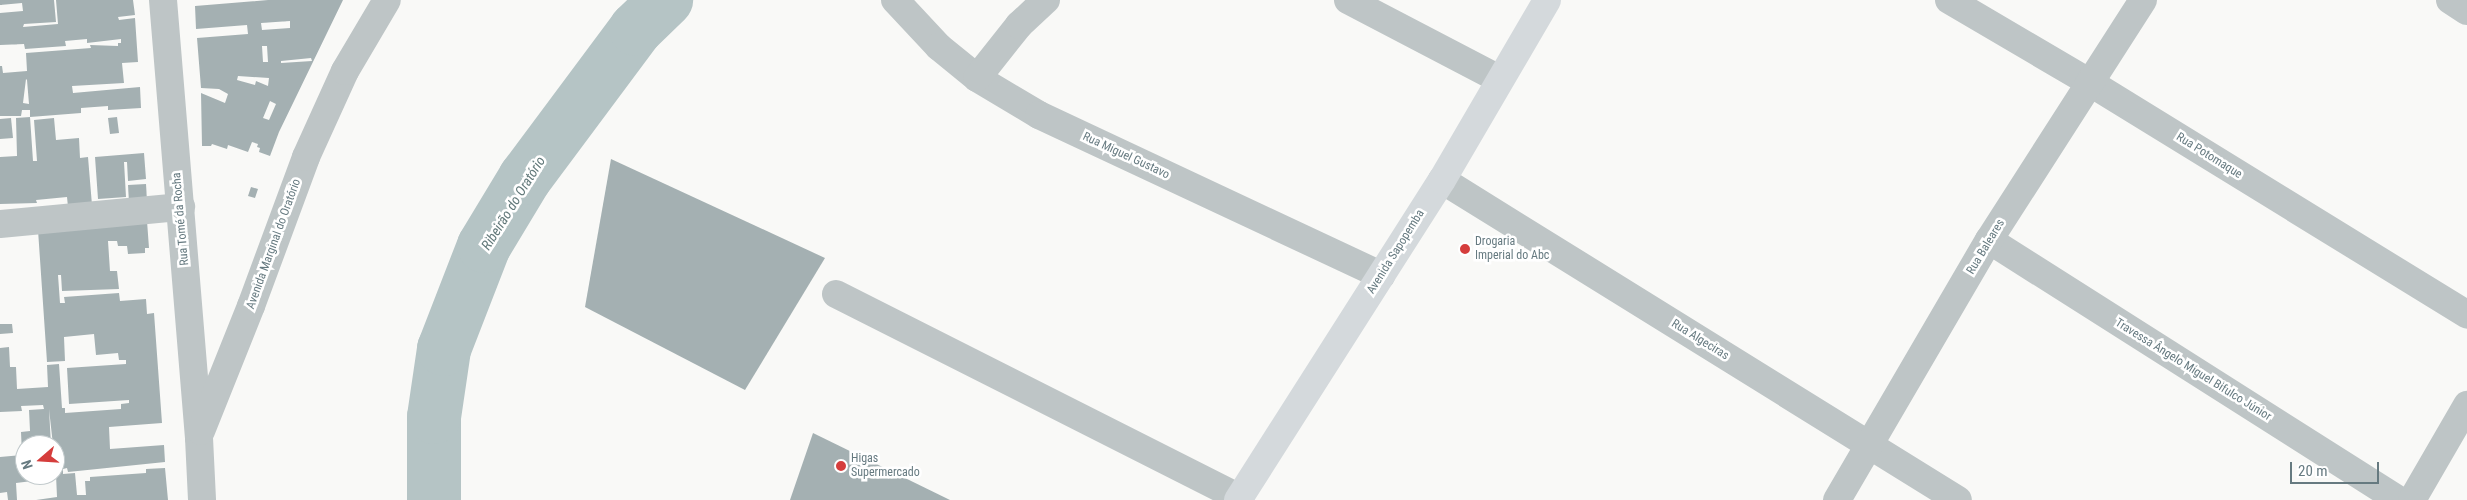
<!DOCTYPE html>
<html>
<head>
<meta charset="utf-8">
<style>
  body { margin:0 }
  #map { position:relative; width:2467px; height:500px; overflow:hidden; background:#f9f9f7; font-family:"Roboto Condensed",sans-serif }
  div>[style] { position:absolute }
  .river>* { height:54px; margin:-27px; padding:0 27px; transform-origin:27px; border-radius:27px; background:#b5c4c5 }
  .building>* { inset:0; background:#a4b0b2 }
  .minor>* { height:28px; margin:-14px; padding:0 14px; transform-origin:14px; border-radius:14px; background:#bec5c6 }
  .major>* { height:28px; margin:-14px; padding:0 14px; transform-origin:14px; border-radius:14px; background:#d4d9dc }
  .dots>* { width:14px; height:14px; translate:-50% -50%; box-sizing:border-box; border:2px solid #fff; border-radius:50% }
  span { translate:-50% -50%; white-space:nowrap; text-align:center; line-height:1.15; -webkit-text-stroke:5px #fff; paint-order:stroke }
  .street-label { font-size:12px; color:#667a80 }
  .poi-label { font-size:12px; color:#667a80 }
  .left { translate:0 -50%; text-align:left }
  .water-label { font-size:14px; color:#617879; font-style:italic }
  .north { position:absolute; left:15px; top:435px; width:50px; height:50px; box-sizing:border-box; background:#fff; border:1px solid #c2cacc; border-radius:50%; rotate:251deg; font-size:14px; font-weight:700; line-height:20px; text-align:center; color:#667a80 }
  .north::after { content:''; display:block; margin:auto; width:18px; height:22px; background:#d53d3c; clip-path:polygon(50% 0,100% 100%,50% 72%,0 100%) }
  .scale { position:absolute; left:2290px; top:462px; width:89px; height:22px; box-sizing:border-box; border:2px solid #667a80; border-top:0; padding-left:6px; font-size:15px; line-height:18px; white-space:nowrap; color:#667a80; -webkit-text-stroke:4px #fff; paint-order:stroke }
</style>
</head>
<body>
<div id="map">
  <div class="river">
    <div style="left:434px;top:500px;width:83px;rotate:-90deg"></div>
    <div style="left:434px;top:417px;width:69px;rotate:-81.6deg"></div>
    <div style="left:444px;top:349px;width:110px;rotate:-68.8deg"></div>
    <div style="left:484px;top:246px;width:79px;rotate:-58.9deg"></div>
    <div style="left:525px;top:178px;width:186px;rotate:-53.3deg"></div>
    <div style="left:636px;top:29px;width:42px;rotate:-44deg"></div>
  </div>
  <div class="building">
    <div style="clip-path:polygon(evenodd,0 0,54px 0,56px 22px,24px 24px,23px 27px,58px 24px,56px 0,133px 0,135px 15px,118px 17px,119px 20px,135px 18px,138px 62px,122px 63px,124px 83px,72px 86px,73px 93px,140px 87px,141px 108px,108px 110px,108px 106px,81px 108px,81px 113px,30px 117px,30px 110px,22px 110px,21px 116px,0 116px,0 66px,2px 66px,3px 73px,27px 71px,26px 53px,91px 48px,90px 45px,118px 46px,118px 43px,121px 43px,121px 39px,87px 43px,87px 39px,65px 41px,66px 46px,25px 49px,24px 44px,0 45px,0 13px,23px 11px,22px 3px,0 5px,0 0,26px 79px,27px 80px,29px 104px,23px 103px,26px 79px)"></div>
    <div style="clip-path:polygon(evenodd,268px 0,343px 0,279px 132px,270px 156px,259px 152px,260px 148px,257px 147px,258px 144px,252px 142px,248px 152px,228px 145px,227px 149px,212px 144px,211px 146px,202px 146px,201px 93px,225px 103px,228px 94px,219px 89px,201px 88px,197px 38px,248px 34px,247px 25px,196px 29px,195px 6px,268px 0,290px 21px,290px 28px,262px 30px,261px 23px,290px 21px,268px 0,262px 46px,267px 46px,268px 62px,263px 62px,262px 46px,268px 0,311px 58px,312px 61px,281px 63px,281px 61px,311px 58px,268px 0,238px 76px,269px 78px,268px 86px,256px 81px,255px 85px,237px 80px,238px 76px,268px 0,270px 101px,276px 104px,269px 120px,263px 118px,270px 101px)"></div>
    <div style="clip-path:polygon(30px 117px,33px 161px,37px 161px,34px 120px,54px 118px,56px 140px,79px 138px,80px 158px,88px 157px,92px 205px,68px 207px,67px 197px,36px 200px,37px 203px,0 204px,0 157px,17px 156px,16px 118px)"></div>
    <div style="clip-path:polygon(117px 117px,119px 133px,110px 134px,108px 118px)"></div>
    <div style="clip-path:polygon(11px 118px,13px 138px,0 139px,0 119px)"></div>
    <div style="clip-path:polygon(144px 153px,146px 179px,128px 181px,127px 162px,124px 162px,126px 197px,98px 199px,95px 157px)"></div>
    <div style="clip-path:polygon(611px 159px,825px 258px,745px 390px,585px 307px)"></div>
    <div style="clip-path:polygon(146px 184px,147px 201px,129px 203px,128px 185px)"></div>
    <div style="clip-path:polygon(251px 187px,258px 189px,255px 198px,248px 196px)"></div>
    <div style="clip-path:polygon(147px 221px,149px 248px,145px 248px,145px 253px,128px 254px,127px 246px,118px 246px,117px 241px,108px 241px,110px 271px,117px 271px,119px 289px,62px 291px,61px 275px,58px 275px,60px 303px,65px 303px,64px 297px,119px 293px,120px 301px,146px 299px,147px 314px,154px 313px,162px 423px,109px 427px,110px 449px,164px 445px,165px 462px,68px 472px,67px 468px,63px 469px,63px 474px,75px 473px,77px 495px,86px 495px,85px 481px,90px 481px,90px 477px,146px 473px,146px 469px,165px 468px,168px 500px,36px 500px,57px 497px,55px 453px,62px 453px,61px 447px,53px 445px,49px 409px,51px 445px,25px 445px,25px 475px,40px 475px,40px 480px,16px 483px,17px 500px,8px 500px,7px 492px,0 493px,0 457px,22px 455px,21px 432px,30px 431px,29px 410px,44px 409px,43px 405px,21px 406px,22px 411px,0 412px,0 348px,9px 347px,10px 367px,16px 367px,17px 389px,48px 387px,47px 365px,59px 364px,62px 408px,65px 408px,65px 413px,121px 409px,121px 404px,129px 403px,129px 400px,69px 404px,67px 368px,126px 364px,126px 360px,119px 360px,118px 353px,96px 355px,94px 334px,64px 337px,65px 361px,47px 362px,38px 230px)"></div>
    <div style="clip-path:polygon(0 324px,12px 324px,13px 333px,0 334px)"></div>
    <div style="clip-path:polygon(813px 433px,950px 500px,790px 500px)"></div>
  </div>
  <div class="minor">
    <div style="left:163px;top:0;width:439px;rotate:85.3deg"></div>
    <div style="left:199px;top:438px;width:62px;rotate:87.2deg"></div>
    <div style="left:895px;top:0;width:64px;rotate:46.9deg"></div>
    <div style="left:939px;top:47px;width:49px;rotate:39.2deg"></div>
    <div style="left:977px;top:78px;width:72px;rotate:30.8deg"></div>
    <div style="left:1039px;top:115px;width:378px;rotate:25.1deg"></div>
    <div style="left:1348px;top:0;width:170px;rotate:27.6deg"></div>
    <div style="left:1949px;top:0;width:162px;rotate:30.4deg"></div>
    <div style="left:2089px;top:82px;width:444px;rotate:31.6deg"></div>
    <div style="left:2450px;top:0;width:20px;rotate:33deg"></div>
    <div style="left:977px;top:78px;width:68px;rotate:-51.6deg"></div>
    <div style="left:1019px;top:25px;width:37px;rotate:-43deg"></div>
    <div style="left:1442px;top:180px;width:607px;rotate:31.81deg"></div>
    <div style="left:0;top:224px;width:182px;rotate:-5.4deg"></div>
    <div style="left:1989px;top:240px;width:485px;rotate:32.4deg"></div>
    <div style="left:836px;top:294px;width:453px;rotate:26.8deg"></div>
    <div style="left:201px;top:431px;width:135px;rotate:-68.2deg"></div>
    <div style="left:251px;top:306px;width:159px;rotate:-69.7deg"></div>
    <div style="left:306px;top:157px;width:94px;rotate:-65.6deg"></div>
    <div style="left:345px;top:71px;width:82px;rotate:-59.4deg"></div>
    <div style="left:1837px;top:500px;width:301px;rotate:-59.7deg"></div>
    <div style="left:1989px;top:240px;width:285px;rotate:-57.3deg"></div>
    <div style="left:2412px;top:500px;width:110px;rotate:-59.9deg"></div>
  </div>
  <div class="major">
    <div style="left:1238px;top:500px;width:379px;rotate:-57.5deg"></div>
    <div style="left:1442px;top:180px;width:208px;rotate:-59.7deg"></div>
  </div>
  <div class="dots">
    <div style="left:1465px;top:249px;background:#d53d3c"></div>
    <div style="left:841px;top:466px;background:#d53d3c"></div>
  </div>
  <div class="street-label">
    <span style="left:1126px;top:156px;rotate:25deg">Rua Miguel Gustavo</span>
    <span style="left:2209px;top:156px;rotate:32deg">Rua Potomaque</span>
    <span style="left:181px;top:219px;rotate:-95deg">Rua Tomé da Rocha</span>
    <span style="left:274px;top:244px;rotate:-70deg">Avenida Marginal do Oratório</span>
    <span style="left:1986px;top:247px;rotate:-59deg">Rua Baleares</span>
    <span style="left:1396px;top:252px;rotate:-58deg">Avenida Sapopemba</span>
    <span style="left:1700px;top:340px;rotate:32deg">Rua Algeciras</span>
    <span style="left:2193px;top:370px;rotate:32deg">Travessa Ângelo Miguel Bifulco Júnior</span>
  </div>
  <div class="poi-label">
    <span class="left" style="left:1475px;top:249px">Drogaria<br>Imperial do Abc</span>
    <span class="left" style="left:851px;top:466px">Higas<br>Supermercado</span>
  </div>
  <div class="water-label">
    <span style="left:513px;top:203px;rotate:-58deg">Ribeirão do Oratório</span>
  </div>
  <div class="north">N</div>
  <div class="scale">20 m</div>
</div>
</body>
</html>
